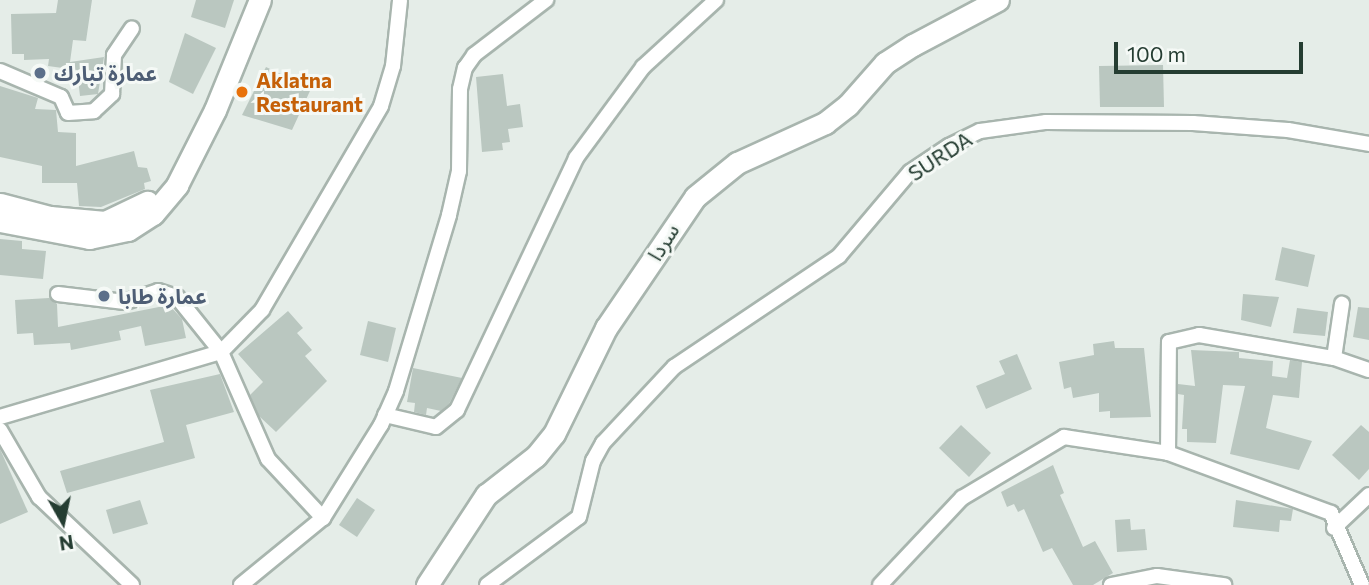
<!DOCTYPE html>
<html>
<head>
<meta charset="utf-8">
<style>
  body { margin:0 }
  #map { position:relative; width:1369px; height:585px; overflow:hidden; background:#e5ede8; font-family:Commissioner,"Noto Sans Arabic",sans-serif }
  div>[style] { position:absolute }
  .building>* { inset:0; background:#bac7c0 }
  .roads { filter:drop-shadow(2px 0 #a8b5ae) drop-shadow(-2px 0 #a8b5ae) drop-shadow(0 2px #a8b5ae) drop-shadow(0 -2px #a8b5ae) }
  .street>* { height:14px; margin:-7px; padding:0 7px; transform-origin:7px; border-radius:7px; background:#fff }
  .secondary>* { height:21px; margin:-10.5px; padding:0 10.5px; transform-origin:10.5px; border-radius:10.5px; background:#fff }
  .dots>* { width:19px; height:19px; translate:-50% -50%; box-sizing:border-box; border:4px solid #f5f9f6; border-radius:50% }
  span { translate:-50% -50%; white-space:nowrap; text-align:center; line-height:1.15; -webkit-text-stroke:6px #f5f9f6; paint-order:stroke }
  .service-label { font-size:21px; color:#4e5e75; font-weight:700 }
  .left { translate:0 -50%; text-align:left }
  .food-label { font-size:21px; color:#c56008; font-weight:700 }
  .street-label { font-size:21px; color:#253d32 }
  .north { position:absolute; left:28px; top:487px; width:70px; height:70px; -webkit-text-stroke:5px #f5f9f6; paint-order:stroke; rotate:171deg; font-size:19px; font-weight:700; line-height:28px; text-align:center; color:#253d32 }
  .north::after { content:''; display:block; margin:auto; width:24px; height:32px; background:#253d32; clip-path:polygon(50% 0,100% 100%,50% 72%,0 100%) }
  .scale { position:absolute; left:1114px; top:42px; width:189px; height:32px; box-sizing:border-box; border:4px solid #253d32; border-top:0; padding-left:9px; font-size:21px; line-height:24px; white-space:nowrap; color:#253d32; -webkit-text-stroke:5px #f5f9f6; paint-order:stroke }
</style>
</head>
<body>
<div id="map">
  <div class="building">
    <div style="clip-path:polygon(58px 0,92px 0,86px 41px,73px 40px,70px 62px,104px 57px,98px 94px,80px 96px,77px 70px,48px 66px,49px 59px,24px 60px,24px 54px,12px 54px,11px 14px,56px 13px)"></div>
    <div style="clip-path:polygon(196px 0,234px 0,225px 28px,191px 17px)"></div>
    <div style="clip-path:polygon(185px 33px,216px 48px,193px 94px,169px 82px)"></div>
    <div style="clip-path:polygon(1163px 65px,1164px 107px,1100px 107px,1099px 66px)"></div>
    <div style="clip-path:polygon(266px 67px,285px 76px,297px 79px,300px 74px,315px 80px,292px 130px,242px 115px)"></div>
    <div style="clip-path:polygon(503px 74px,507px 106px,520px 104px,523px 127px,508px 129px,510px 142px,502px 143px,503px 150px,482px 152px,476px 77px)"></div>
    <div style="clip-path:polygon(0 86px,38px 98px,35px 109px,56px 110px,58px 132px,76px 133px,76px 166px,134px 151px,138px 167px,147px 168px,151px 181px,144px 183px,145px 189px,101px 207px,79px 206px,77px 183px,42px 183px,42px 166px,0 157px)"></div>
    <div style="clip-path:polygon(0 239px,22px 241px,22px 249px,46px 251px,43px 279px,0 275px)"></div>
    <div style="clip-path:polygon(1282px 247px,1315px 255px,1308px 287px,1275px 280px)"></div>
    <div style="clip-path:polygon(1243px 294px,1279px 297px,1271px 327px,1241px 320px)"></div>
    <div style="clip-path:polygon(49px 298px,57px 304px,58px 327px,169px 305px,182px 319px,186px 338px,145px 346px,141px 326px,119px 331px,121px 340px,71px 350px,70px 343px,34px 345px,33px 333px,17px 334px,15px 300px)"></div>
    <div style="clip-path:polygon(1358px 307px,1369px 308px,1369px 340px,1353px 337px)"></div>
    <div style="clip-path:polygon(1297px 308px,1328px 312px,1325px 336px,1293px 333px)"></div>
    <div style="clip-path:polygon(288px 311px,303px 328px,297px 333px,312px 350px,305px 356px,327px 381px,276px 432px,259px 416px,250px 395px,263px 382px,238px 354px)"></div>
    <div style="clip-path:polygon(368px 321px,396px 328px,388px 362px,360px 355px)"></div>
    <div style="clip-path:polygon(1114px 341px,1115px 348px,1144px 348px,1151px 417px,1110px 418px,1110px 411px,1099px 412px,1099px 393px,1073px 398px,1071px 387px,1064px 389px,1059px 362px,1094px 355px,1093px 344px)"></div>
    <div style="clip-path:polygon(1191px 350px,1239px 352px,1239px 358px,1273px 361px,1272px 376px,1287px 378px,1290px 360px,1302px 362px,1299px 398px,1273px 395px,1266px 428px,1312px 441px,1299px 470px,1230px 454px,1245px 386px,1223px 385px,1216px 443px,1187px 442px,1187px 429px,1182px 429px,1184px 395px,1178px 394px,1178px 384px,1195px 386px)"></div>
    <div style="clip-path:polygon(1017px 354px,1032px 389px,986px 409px,976px 386px,1005px 374px,999px 361px)"></div>
    <div style="clip-path:polygon(413px 368px,462px 378px,449px 404px,441px 411px,427px 408px,426px 415px,414px 412px,415px 403px,407px 402px)"></div>
    <div style="clip-path:polygon(220px 374px,234px 412px,186px 425px,195px 458px,67px 493px,60px 471px,164px 442px,150px 390px)"></div>
    <div style="clip-path:polygon(961px 425px,991px 453px,969px 477px,939px 448px)"></div>
    <div style="clip-path:polygon(1361px 425px,1369px 432px,1369px 469px,1359px 480px,1332px 455px)"></div>
    <div style="clip-path:polygon(0 449px,28px 512px,0 524px)"></div>
    <div style="clip-path:polygon(1053px 465px,1064px 493px,1060px 495px,1083px 547px,1095px 541px,1113px 573px,1093px 585px,1073px 585px,1052px 548px,1043px 552px,1024px 509px,1018px 512px,1014px 504px,1007px 507px,1001px 492px)"></div>
    <div style="clip-path:polygon(357px 498px,375px 510px,357px 537px,339px 525px)"></div>
    <div style="clip-path:polygon(140px 500px,148px 524px,113px 534px,106px 510px)"></div>
    <div style="clip-path:polygon(1236px 500px,1293px 509px,1291px 521px,1280px 520px,1279px 532px,1233px 527px)"></div>
    <div style="clip-path:polygon(1130px 519px,1131px 530px,1145px 529px,1147px 550px,1117px 552px,1115px 520px)"></div>
  </div>
  <div class="roads">
    <div class="street">
      <div style="left:0;top:71px;width:66px;rotate:23.1deg"></div>
      <div style="left:61px;top:97px;width:17px;rotate:66deg"></div>
      <div style="left:68px;top:113px;width:26px;rotate:-4deg"></div>
      <div style="left:94px;top:111px;width:25px;rotate:-43deg"></div>
      <div style="left:112px;top:94px;width:39px;rotate:-87deg"></div>
      <div style="left:114px;top:55px;width:32px;rotate:-56deg"></div>
      <div style="left:58px;top:294px;width:67px;rotate:6.8deg"></div>
      <div style="left:125px;top:302px;width:35px;rotate:-18deg"></div>
      <div style="left:158px;top:291px;width:20px;rotate:18deg"></div>
      <div style="left:177px;top:297px;width:70px;rotate:51.3deg"></div>
      <div style="left:221px;top:352px;width:117px;rotate:66.3deg"></div>
      <div style="left:268px;top:459px;width:81px;rotate:47deg"></div>
      <div style="left:1334px;top:358px;width:55px;rotate:-81.6deg"></div>
      <div style="left:385px;top:415px;width:52px;rotate:13.2deg"></div>
      <div style="left:436px;top:427px;width:27px;rotate:-39deg"></div>
      <div style="left:457px;top:410px;width:279px;rotate:-64.7deg"></div>
      <div style="left:576px;top:158px;width:113px;rotate:-53.6deg"></div>
      <div style="left:643px;top:67px;width:99px;rotate:-42.5deg"></div>
      <div style="left:0;top:417px;width:230px;rotate:-16.4deg"></div>
      <div style="left:221px;top:352px;width:59px;rotate:-45.7deg"></div>
      <div style="left:262px;top:310px;width:236px;rotate:-59.7deg"></div>
      <div style="left:381px;top:106px;width:42px;rotate:-73.3deg"></div>
      <div style="left:393px;top:66px;width:66px;rotate:-83.9deg"></div>
      <div style="left:0;top:430px;width:78px;rotate:59.8deg"></div>
      <div style="left:39px;top:497px;width:128px;rotate:43.4deg"></div>
      <div style="left:1168px;top:453px;width:111px;rotate:-89.5deg"></div>
      <div style="left:1169px;top:342px;width:31px;rotate:-13deg"></div>
      <div style="left:1199px;top:335px;width:137px;rotate:9.7deg"></div>
      <div style="left:1334px;top:358px;width:37px;rotate:19deg"></div>
      <div style="left:1334px;top:528px;width:48px;rotate:-43.3deg"></div>
      <div style="left:241px;top:585px;width:106px;rotate:-39.3deg"></div>
      <div style="left:323px;top:518px;width:110px;rotate:-58.1deg"></div>
      <div style="left:381px;top:425px;width:37px;rotate:-66deg"></div>
      <div style="left:396px;top:391px;width:184px;rotate:-73.2deg"></div>
      <div style="left:449px;top:215px;width:45px;rotate:-77.2deg"></div>
      <div style="left:459px;top:171px;width:82px;rotate:-89.3deg"></div>
      <div style="left:460px;top:89px;width:22px;rotate:-77deg"></div>
      <div style="left:465px;top:68px;width:16px;rotate:-55deg"></div>
      <div style="left:474px;top:55px;width:91px;rotate:-37.4deg"></div>
      <div style="left:487px;top:585px;width:114px;rotate:-36.5deg"></div>
      <div style="left:579px;top:517px;width:58px;rotate:-76deg"></div>
      <div style="left:593px;top:461px;width:21px;rotate:-61deg"></div>
      <div style="left:603px;top:443px;width:104px;rotate:-46.9deg"></div>
      <div style="left:674px;top:367px;width:199px;rotate:-33.9deg"></div>
      <div style="left:839px;top:256px;width:110px;rotate:-49.8deg"></div>
      <div style="left:910px;top:172px;width:47px;rotate:-33.7deg"></div>
      <div style="left:949px;top:146px;width:34px;rotate:-26deg"></div>
      <div style="left:980px;top:131px;width:67px;rotate:-7.8deg"></div>
      <div style="left:1046px;top:122px;width:147px;rotate:0.4deg"></div>
      <div style="left:1193px;top:123px;width:95px;rotate:4.2deg"></div>
      <div style="left:1288px;top:130px;width:82px;rotate:9.8deg"></div>
      <div style="left:880px;top:585px;width:120px;rotate:-46.7deg"></div>
      <div style="left:962px;top:498px;width:119px;rotate:-30.9deg"></div>
      <div style="left:1064px;top:437px;width:105px;rotate:8.7deg"></div>
      <div style="left:1168px;top:453px;width:174px;rotate:20.2deg"></div>
      <div style="left:1331px;top:513px;width:78px;rotate:66.7deg"></div>
      <div style="left:1111px;top:585px;width:47px;rotate:-11.1deg"></div>
      <div style="left:1157px;top:576px;width:68px;rotate:7.7deg"></div>
    </div>
    <div class="secondary">
      <div style="left:0;top:204px;width:52px;rotate:14.6deg"></div>
      <div style="left:50px;top:217px;width:55px;rotate:5.2deg"></div>
      <div style="left:105px;top:222px;width:47px;rotate:-25.5deg"></div>
      <div style="left:0;top:221px;width:91px;rotate:10.8deg"></div>
      <div style="left:89px;top:238px;width:40px;rotate:-12deg"></div>
      <div style="left:128px;top:230px;width:30px;rotate:-33deg"></div>
      <div style="left:153px;top:214px;width:38px;rotate:-50deg"></div>
      <div style="left:177px;top:185px;width:84px;rotate:-63.1deg"></div>
      <div style="left:215px;top:110px;width:119px;rotate:-67.8deg"></div>
      <div style="left:427px;top:585px;width:108px;rotate:-56.8deg"></div>
      <div style="left:486px;top:495px;width:63px;rotate:-38deg"></div>
      <div style="left:536px;top:456px;width:28px;rotate:-51deg"></div>
      <div style="left:554px;top:434px;width:118px;rotate:-63.9deg"></div>
      <div style="left:606px;top:328px;width:158px;rotate:-55.8deg"></div>
      <div style="left:695px;top:197px;width:54px;rotate:-39deg"></div>
      <div style="left:737px;top:163px;width:97px;rotate:-24.4deg"></div>
      <div style="left:825px;top:123px;width:29px;rotate:-38deg"></div>
      <div style="left:848px;top:105px;width:56px;rotate:-48.6deg"></div>
      <div style="left:885px;top:63px;width:33px;rotate:-33deg"></div>
      <div style="left:913px;top:45px;width:96px;rotate:-27.9deg"></div>
    </div>
  </div>
  <div class="dots">
    <div style="left:40px;top:73px;background:#5c6f8a"></div>
    <div style="left:242px;top:92px;background:#e8710a"></div>
    <div style="left:104px;top:296px;background:#5c6f8a"></div>
  </div>
  <div class="service-label">
    <span class="left" style="left:54px;top:73px">عمارة تبارك</span>
    <span class="left" style="left:118px;top:296px">عمارة طابا</span>
  </div>
  <div class="food-label">
    <span class="left" style="left:256px;top:92px">Aklatna<br>Restaurant</span>
  </div>
  <div class="street-label">
    <span style="left:940px;top:156px;rotate:-33deg">SURDA</span>
    <span style="left:663px;top:242px;rotate:-58deg">سردا</span>
  </div>
  <div class="north">N</div>
  <div class="scale">100 m</div>
</div>
</body>
</html>
